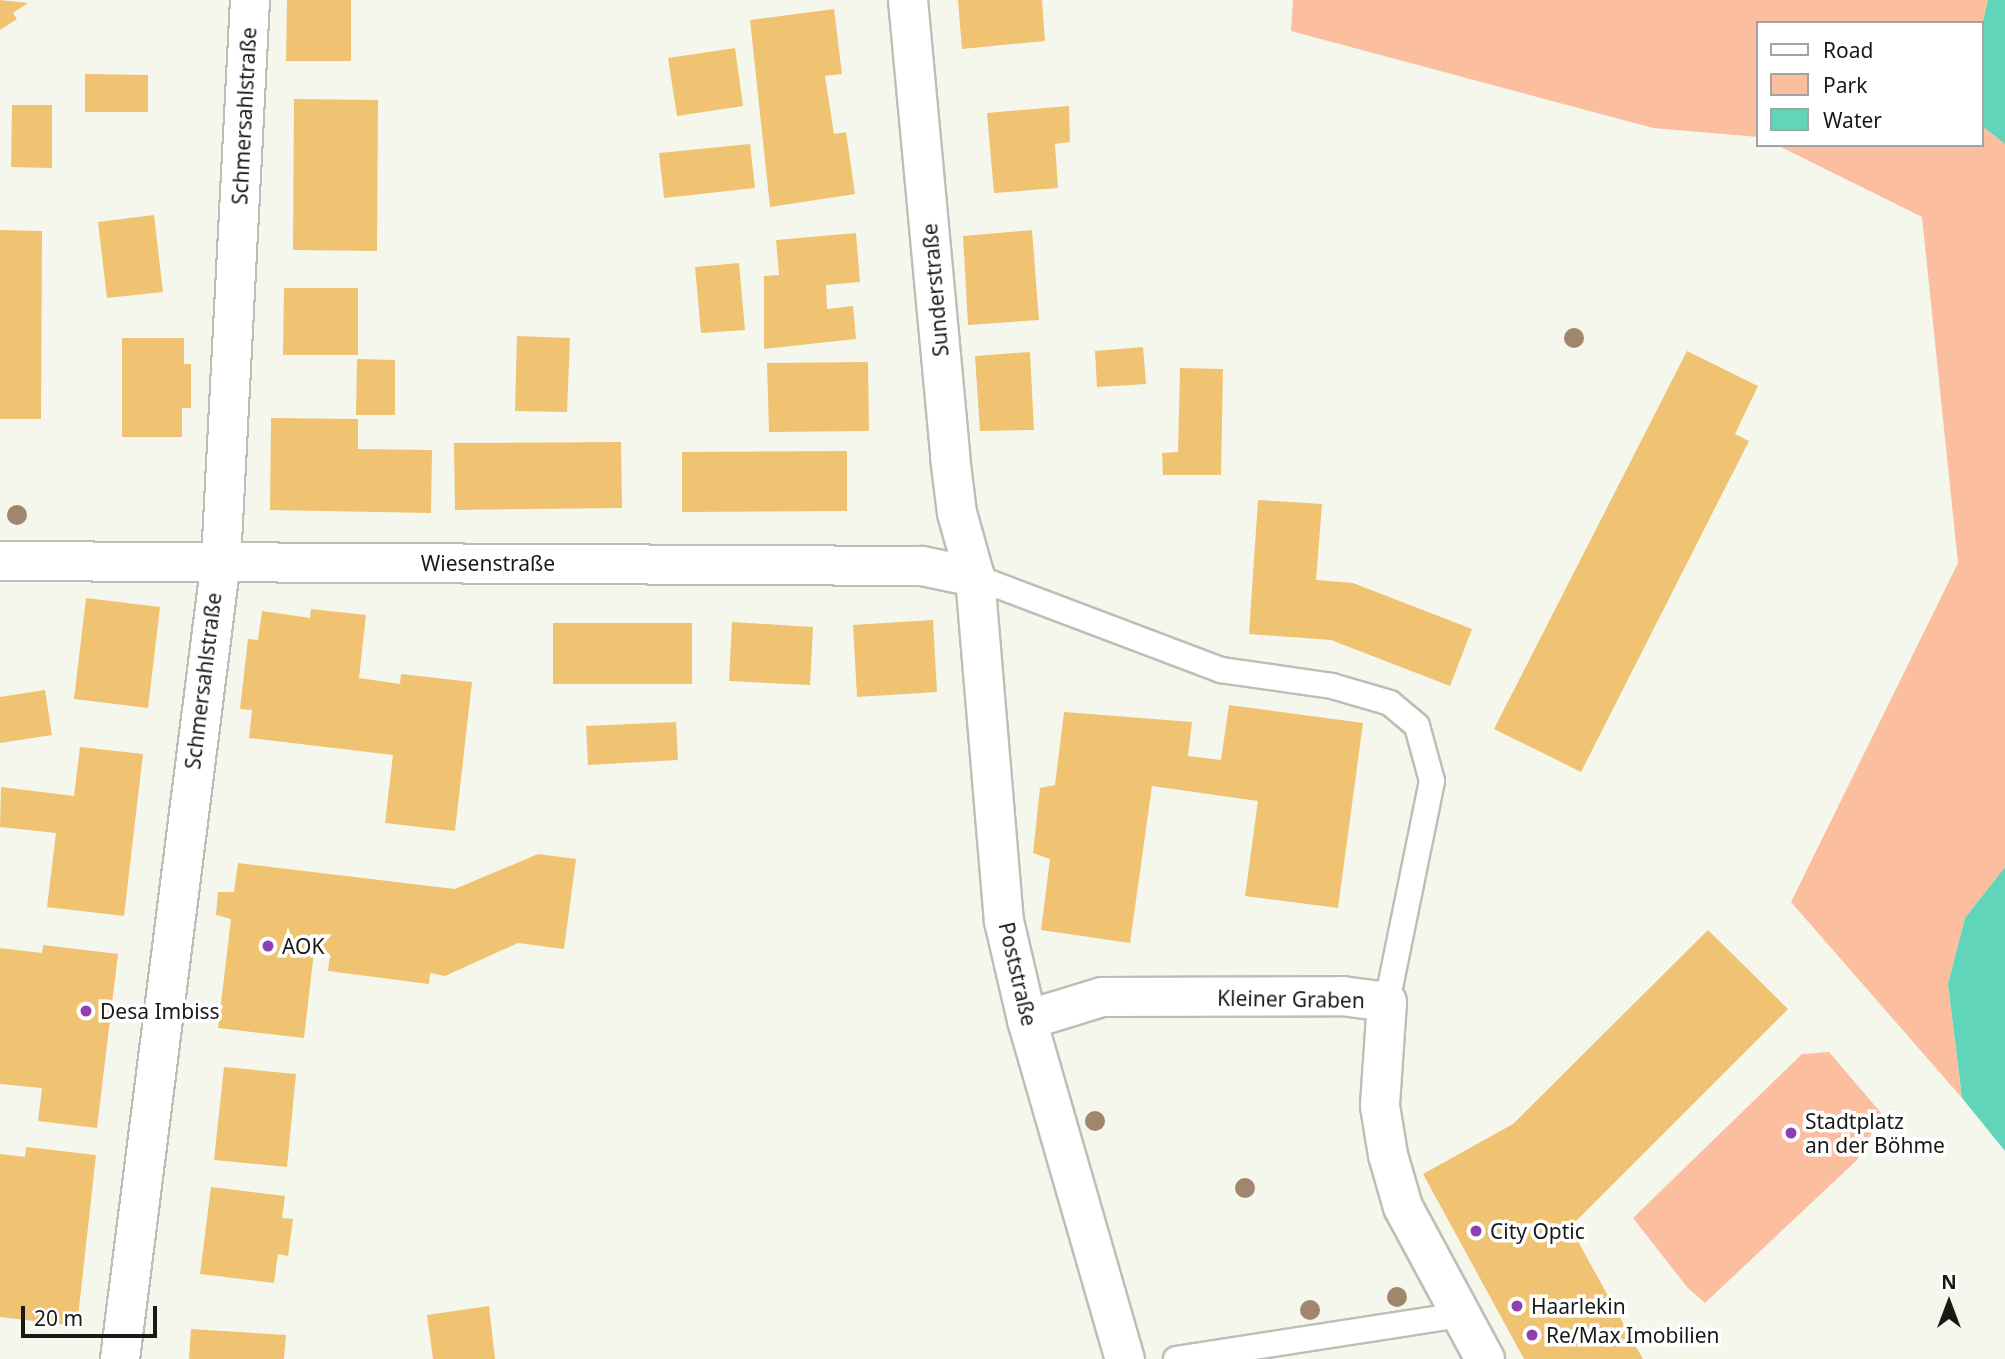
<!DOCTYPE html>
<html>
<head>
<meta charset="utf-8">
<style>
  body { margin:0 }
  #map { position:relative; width:2005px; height:1359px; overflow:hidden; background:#f5f7ed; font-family:"Noto Sans",sans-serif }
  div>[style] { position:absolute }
  .green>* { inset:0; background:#fbbf9f }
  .water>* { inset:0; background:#61d5ba }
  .building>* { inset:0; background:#f0c372 }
  .roads { filter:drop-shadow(2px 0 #bdbfb6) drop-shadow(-2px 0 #bdbfb6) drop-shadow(0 2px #bdbfb6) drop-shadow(0 -2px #bdbfb6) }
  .lane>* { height:24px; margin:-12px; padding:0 12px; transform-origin:12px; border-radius:12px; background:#fff }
  .street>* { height:38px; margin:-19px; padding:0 19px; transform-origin:19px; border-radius:19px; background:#fff }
  .trees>* { width:20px; height:20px; margin:-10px; border-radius:50%; background:#a1866e }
  .dots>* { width:19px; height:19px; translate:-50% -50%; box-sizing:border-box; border:4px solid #fff; border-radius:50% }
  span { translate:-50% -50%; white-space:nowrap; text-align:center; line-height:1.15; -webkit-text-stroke:7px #fff; paint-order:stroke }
  .street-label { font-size:21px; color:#191916 }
  .poi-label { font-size:21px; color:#191916 }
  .left { translate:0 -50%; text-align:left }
  .legend { position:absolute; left:1756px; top:21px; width:228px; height:126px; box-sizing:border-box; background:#fff; border:2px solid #a3a3a2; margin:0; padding:9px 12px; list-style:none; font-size:21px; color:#191916 }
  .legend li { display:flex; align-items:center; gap:14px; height:35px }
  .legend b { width:35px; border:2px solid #a3a3a2 }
  .north { position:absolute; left:1914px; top:1268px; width:70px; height:70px; -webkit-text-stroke:5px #fff; paint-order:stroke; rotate:0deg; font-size:19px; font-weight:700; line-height:28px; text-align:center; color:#191916 }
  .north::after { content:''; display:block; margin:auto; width:24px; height:32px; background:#191916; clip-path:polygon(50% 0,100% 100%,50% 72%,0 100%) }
  .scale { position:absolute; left:21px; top:1306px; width:136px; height:32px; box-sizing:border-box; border:4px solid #191916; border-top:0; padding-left:9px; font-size:21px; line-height:24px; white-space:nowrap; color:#191916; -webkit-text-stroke:5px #fff; paint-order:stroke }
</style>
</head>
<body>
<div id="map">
  <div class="green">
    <div style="clip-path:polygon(1293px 0,1988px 0,1982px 25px,1758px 23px,1758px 137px,1653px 128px,1291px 31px)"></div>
    <div style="clip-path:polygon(1982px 126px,2005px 144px,2005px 867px,1965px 918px,1948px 984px,1962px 1098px,1791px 902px,1958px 563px,1922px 217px,1777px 145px,1982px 145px)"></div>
    <div style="clip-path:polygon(1829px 1052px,1882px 1114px,1857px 1160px,1705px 1303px,1687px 1287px,1633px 1218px,1802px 1054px)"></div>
  </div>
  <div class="water">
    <div style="clip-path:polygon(1988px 0,2005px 0,2005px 144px,1982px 126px,1982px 25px)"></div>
    <div style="clip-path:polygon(2005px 867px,2005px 1151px,1962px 1098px,1948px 984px,1965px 918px)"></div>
  </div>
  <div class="building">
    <div style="clip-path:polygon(0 0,28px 3px,13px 13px,17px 19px,0 30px)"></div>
    <div style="clip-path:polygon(287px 0,351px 0,351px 61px,286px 61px)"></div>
    <div style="clip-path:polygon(958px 0,1042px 0,1045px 41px,962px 49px)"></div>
    <div style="clip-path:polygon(834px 9px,842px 74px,825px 76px,834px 134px,846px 132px,855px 194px,770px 207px,750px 20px)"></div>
    <div style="clip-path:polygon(735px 48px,743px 106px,677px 116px,668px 58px)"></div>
    <div style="clip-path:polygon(85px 74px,148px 75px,148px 112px,85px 112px)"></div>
    <div style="clip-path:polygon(294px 99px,378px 100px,377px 251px,293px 250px)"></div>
    <div style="clip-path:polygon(12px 105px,52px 105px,52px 168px,11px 167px)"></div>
    <div style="clip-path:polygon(1069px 106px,1070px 142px,1055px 144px,1058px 188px,994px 193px,987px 113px)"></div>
    <div style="clip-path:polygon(750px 144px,755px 188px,664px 198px,659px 153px)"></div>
    <div style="clip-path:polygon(154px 215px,163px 292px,107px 298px,98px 222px)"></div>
    <div style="clip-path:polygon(0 230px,42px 231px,41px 419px,0 419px)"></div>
    <div style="clip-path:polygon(1032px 230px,1039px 320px,968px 325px,963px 236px)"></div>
    <div style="clip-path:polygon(856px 233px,860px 282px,826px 285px,827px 309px,853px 306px,856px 339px,764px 349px,764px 276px,779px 275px,776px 240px)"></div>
    <div style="clip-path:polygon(739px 263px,745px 330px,701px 333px,695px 267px)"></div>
    <div style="clip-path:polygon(284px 288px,358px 288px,358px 355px,283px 355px)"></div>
    <div style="clip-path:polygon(517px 336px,570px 338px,567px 412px,515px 411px)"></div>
    <div style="clip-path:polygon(122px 338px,184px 338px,184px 364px,191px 364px,191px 408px,182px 408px,182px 437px,122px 437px)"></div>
    <div style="clip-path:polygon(1143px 347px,1146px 384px,1097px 387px,1095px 351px)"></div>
    <div style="clip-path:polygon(1687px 351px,1758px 386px,1735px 434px,1749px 441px,1581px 772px,1494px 729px)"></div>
    <div style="clip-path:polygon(1030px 352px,1034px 430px,980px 431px,975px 356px)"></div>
    <div style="clip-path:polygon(357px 359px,395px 360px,395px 415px,356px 415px)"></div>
    <div style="clip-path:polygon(868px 362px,869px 431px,769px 432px,767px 363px)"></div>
    <div style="clip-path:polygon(1180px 368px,1223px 369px,1221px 475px,1163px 475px,1162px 453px,1178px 452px)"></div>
    <div style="clip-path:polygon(271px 418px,358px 419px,358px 449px,432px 450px,431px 513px,270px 510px)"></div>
    <div style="clip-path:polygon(621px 442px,622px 508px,455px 510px,454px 443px)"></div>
    <div style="clip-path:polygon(847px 451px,847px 511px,682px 512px,682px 452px)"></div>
    <div style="clip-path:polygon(1258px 500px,1322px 504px,1316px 580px,1353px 583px,1472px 629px,1450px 686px,1331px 640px,1249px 634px)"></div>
    <div style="clip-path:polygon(86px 598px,160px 607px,148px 708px,74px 699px)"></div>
    <div style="clip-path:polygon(311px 609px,366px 615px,359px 678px,400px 684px,401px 674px,472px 682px,455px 831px,385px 823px,393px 755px,249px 738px,252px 710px,240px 709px,248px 639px,258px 640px,262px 611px,310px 618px)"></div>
    <div style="clip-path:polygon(933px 620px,937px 692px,857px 697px,853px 625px)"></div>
    <div style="clip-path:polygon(732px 622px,813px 627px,810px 685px,729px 681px)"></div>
    <div style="clip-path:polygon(553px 623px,692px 623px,692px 684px,553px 684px)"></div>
    <div style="clip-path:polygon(45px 690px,52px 735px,0 743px,0 697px)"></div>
    <div style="clip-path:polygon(1229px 705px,1363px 723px,1338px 908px,1245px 896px,1258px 801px,1152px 786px,1130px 943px,1041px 930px,1050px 859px,1033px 853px,1040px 788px,1055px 785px,1064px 712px,1192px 722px,1188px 756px,1221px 760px)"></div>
    <div style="clip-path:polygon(676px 722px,678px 760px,588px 765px,586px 726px)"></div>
    <div style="clip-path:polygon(80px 747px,143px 754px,124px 916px,47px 907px,56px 833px,0 827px,1px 787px,74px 796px)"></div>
    <div style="clip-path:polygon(538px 854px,576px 859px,564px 949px,518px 943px,445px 976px,430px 973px,429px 984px,328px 971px,330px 954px,314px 952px,304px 1038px,218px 1028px,231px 919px,216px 915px,218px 892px,234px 892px,238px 863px,455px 889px)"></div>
    <div style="clip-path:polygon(1708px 930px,1788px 1009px,1570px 1227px,1643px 1359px,1524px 1359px,1423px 1174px,1513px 1124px)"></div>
    <div style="clip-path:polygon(43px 945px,118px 954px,97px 1128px,38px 1121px,42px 1088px,0 1084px,0 948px,42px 953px)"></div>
    <div style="clip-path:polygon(224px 1067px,296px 1074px,287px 1167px,214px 1160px)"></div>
    <div style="clip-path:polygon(26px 1147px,96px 1155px,77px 1326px,0 1317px,0 1154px,25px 1157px)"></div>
    <div style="clip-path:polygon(211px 1187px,285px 1196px,282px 1218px,293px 1219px,288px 1256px,278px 1254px,274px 1283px,200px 1274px)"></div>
    <div style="clip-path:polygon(489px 1306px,495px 1359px,433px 1359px,427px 1315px)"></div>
    <div style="clip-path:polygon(191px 1329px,286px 1335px,284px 1359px,189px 1359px)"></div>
  </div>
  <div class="roads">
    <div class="lane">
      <div style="left:975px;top:577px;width:263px;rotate:20.7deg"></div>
      <div style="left:1221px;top:670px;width:112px;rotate:8.2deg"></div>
      <div style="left:1332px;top:686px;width:60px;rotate:16.3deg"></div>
      <div style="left:1390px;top:703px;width:35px;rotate:40deg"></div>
      <div style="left:1417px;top:726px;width:57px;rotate:74.7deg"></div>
      <div style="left:1432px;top:781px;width:226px;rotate:101.5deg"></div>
      <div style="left:1176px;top:1359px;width:286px;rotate:-8.8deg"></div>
    </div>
    <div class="street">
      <div style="left:908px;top:0;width:459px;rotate:84.7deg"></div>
      <div style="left:950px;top:457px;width:56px;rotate:82.9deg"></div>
      <div style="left:957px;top:513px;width:66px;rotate:74.3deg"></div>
      <div style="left:975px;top:577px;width:345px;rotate:85.2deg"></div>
      <div style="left:1004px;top:921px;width:102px;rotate:76.9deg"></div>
      <div style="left:1027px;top:1020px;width:353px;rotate:73.9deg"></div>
      <div style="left:0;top:561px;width:922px;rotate:0.31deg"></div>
      <div style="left:922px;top:566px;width:54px;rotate:11.7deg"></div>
      <div style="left:1027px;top:1020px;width:78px;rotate:-17deg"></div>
      <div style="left:1102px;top:997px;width:240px;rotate:-0.2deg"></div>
      <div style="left:1342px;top:996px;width:45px;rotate:7.6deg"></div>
      <div style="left:1387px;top:1002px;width:104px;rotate:93.9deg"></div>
      <div style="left:1380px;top:1106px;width:50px;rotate:80.7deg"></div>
      <div style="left:1388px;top:1155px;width:54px;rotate:73.9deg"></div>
      <div style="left:1403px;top:1207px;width:173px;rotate:61.7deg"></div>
      <div style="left:120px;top:1359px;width:804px;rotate:-82.79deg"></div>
      <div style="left:221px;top:561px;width:562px;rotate:-87.04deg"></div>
    </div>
  </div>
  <div class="trees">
    <div style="left:1574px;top:338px"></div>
    <div style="left:17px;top:515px"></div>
    <div style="left:1095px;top:1121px"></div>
    <div style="left:1245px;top:1188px"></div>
    <div style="left:1397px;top:1297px"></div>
    <div style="left:1310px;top:1310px"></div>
  </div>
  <div class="dots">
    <div style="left:268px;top:946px;background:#8f3fae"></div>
    <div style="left:86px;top:1011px;background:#8f3fae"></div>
    <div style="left:1791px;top:1133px;background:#8f3fae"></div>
    <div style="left:1476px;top:1231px;background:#8f3fae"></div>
    <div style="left:1517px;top:1306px;background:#8f3fae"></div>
    <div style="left:1532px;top:1335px;background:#8f3fae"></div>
  </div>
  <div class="street-label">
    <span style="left:244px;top:116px;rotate:-87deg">Schmersahlstraße</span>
    <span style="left:935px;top:290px;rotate:-95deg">Sunderstraße</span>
    <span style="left:488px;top:563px">Wiesenstraße</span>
    <span style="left:203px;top:681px;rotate:-83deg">Schmersahlstraße</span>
    <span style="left:1018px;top:974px;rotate:77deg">Poststraße</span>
    <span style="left:1291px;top:999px;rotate:1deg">Kleiner Graben</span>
  </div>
  <div class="poi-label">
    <span class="left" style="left:282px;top:946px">AOK</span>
    <span class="left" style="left:100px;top:1011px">Desa Imbiss</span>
    <span class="left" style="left:1805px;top:1133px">Stadtplatz<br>an der Böhme</span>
    <span class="left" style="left:1490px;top:1231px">City Optic</span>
    <span class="left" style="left:1531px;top:1306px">Haarlekin</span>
    <span class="left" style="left:1546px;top:1335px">Re/Max Imobilien</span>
  </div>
  <ul class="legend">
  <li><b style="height:9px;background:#fff"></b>Road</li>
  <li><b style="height:19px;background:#fbbf9f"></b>Park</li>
  <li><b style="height:19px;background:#61d5ba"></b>Water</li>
  </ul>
  <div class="north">N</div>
  <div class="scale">20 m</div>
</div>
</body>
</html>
